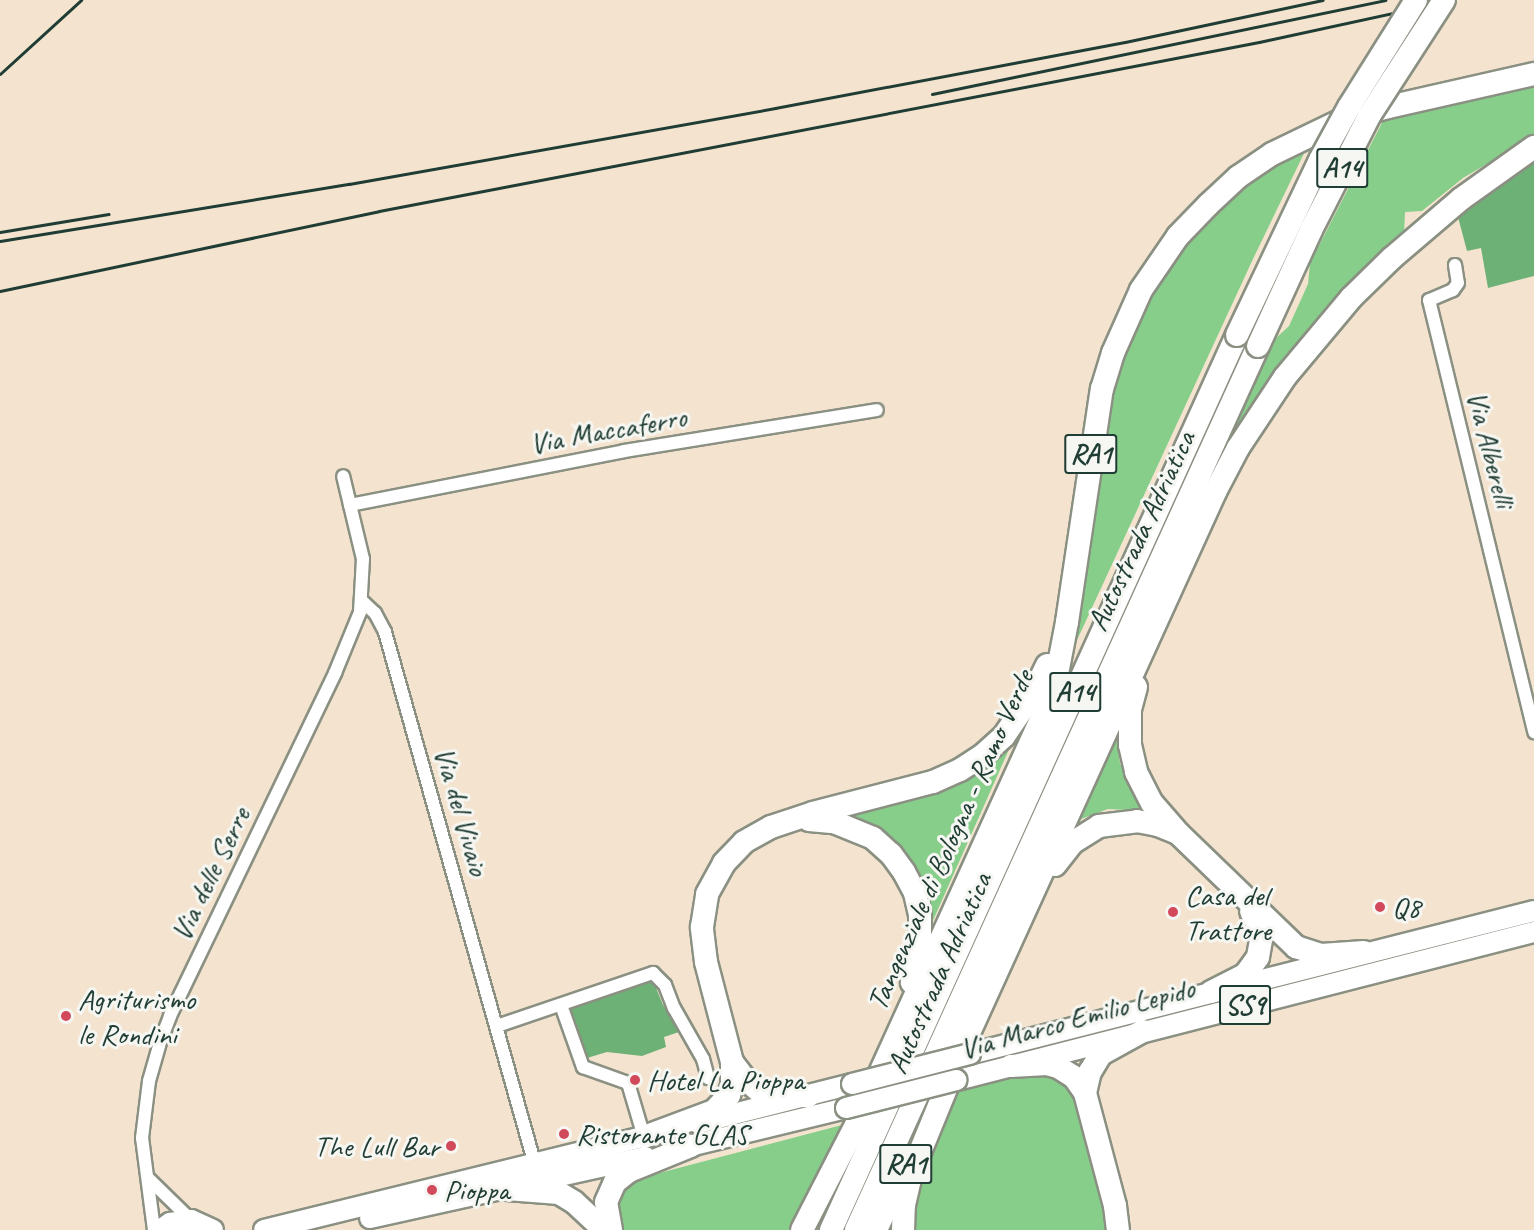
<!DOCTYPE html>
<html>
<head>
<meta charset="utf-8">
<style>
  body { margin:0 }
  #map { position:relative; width:1534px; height:1230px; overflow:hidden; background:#f4e4cf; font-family:Caveat,sans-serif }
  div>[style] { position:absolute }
  .green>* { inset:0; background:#87ce8a }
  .forest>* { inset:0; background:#6db176 }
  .roads { filter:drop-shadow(2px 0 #8a9082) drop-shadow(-2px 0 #8a9082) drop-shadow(0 2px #8a9082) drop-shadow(0 -2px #8a9082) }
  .minor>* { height:12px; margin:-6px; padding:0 6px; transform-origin:6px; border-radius:6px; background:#fff }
  .primary>* { height:20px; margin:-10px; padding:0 10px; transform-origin:10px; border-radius:10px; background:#fff }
  .motorway>* { height:22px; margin:-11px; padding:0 11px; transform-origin:11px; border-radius:11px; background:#fff }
  .rail>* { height:3px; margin:-1.5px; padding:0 1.5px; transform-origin:1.5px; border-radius:1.5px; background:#1f3d34 }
  .bridges { filter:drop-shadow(2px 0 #8a9082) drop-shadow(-2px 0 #8a9082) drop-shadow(0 2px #8a9082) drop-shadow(0 -2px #8a9082) }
  .primary-bridge>* { height:20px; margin:-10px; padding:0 10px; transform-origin:10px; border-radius:10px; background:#fff }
  .motorway-bridge>* { height:22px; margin:-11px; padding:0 11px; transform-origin:11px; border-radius:11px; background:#fff }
  .dots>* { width:16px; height:16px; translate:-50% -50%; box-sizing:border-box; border:3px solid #f6f6f2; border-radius:50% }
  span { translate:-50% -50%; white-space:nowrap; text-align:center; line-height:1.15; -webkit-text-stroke:6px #f6f6f2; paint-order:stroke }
  .shield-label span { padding:2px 4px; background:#f6f6f2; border:2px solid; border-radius:4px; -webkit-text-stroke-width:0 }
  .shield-label { font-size:28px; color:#1f3d34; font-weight:700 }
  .street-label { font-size:30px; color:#1f3d34 }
  .poi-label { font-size:30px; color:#1f3d34 }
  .left { translate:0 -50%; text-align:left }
  .right { translate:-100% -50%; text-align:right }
</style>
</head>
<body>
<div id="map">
  <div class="green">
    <div style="clip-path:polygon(1534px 81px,1534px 136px,1463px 178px,1422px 211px,1405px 212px,1404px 233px,1232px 435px,1276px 338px,1289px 326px,1308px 284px,1310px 263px,1387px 113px)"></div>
    <div style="clip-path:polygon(1311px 139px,1253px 259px,1072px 651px,1109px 389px,1146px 293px,1211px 207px)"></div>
    <div style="clip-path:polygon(1019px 727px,927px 934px,924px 905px,836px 811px,888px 799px)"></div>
    <div style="clip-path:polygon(1116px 736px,1120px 763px,1127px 781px,1148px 811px,1108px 809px,1081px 819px,1078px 816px)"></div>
    <div style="clip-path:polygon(1057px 1073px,1078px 1100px,1101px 1188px,1108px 1230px,911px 1230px,916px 1192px,939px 1138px,949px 1094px,1012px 1077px)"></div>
    <div style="clip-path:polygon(842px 1125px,791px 1230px,620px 1230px,615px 1201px,629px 1181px)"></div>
  </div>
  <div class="forest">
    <div style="clip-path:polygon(1534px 161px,1534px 276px,1488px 288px,1481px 248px,1467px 251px,1458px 217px)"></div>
    <div style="clip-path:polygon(652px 978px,663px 1005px,682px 1031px,664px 1037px,666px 1047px,642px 1056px,607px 1052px,587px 1058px,570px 1007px)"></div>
  </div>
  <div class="roads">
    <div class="minor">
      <div style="left:1455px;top:265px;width:18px;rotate:81deg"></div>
      <div style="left:1458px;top:283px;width:9px;rotate:126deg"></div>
      <div style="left:1453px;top:290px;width:26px;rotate:157deg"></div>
      <div style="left:1429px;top:300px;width:445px;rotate:76.3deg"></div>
      <div style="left:350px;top:505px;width:279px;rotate:-11.1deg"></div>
      <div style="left:624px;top:451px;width:256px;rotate:-9.2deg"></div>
      <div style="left:362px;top:601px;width:18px;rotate:43deg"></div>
      <div style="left:375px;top:613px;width:21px;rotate:62deg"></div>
      <div style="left:385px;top:632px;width:554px;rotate:74.28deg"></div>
      <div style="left:561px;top:1005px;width:66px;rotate:70.5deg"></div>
      <div style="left:583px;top:1067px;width:48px;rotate:19.6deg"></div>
      <div style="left:628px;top:1083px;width:56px;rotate:73.5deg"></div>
      <div style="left:497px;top:1026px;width:165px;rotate:-18.8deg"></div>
      <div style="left:653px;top:973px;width:17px;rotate:45deg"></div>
      <div style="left:665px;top:985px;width:25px;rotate:69deg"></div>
      <div style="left:674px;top:1008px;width:59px;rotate:60.4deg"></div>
      <div style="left:703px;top:1059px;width:20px;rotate:75deg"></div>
      <div style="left:149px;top:1179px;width:59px;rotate:44.3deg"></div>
      <div style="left:154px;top:1230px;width:93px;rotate:-97.4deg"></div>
      <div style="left:142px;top:1138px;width:57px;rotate:-83deg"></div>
      <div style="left:149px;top:1081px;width:37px;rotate:-74deg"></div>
      <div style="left:159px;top:1045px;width:31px;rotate:-69deg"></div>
      <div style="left:170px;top:1016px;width:381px;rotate:-64.3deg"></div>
      <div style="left:335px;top:673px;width:66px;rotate:-67.7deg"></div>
      <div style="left:360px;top:612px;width:53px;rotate:-86.8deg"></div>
      <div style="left:363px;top:559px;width:85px;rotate:-103.5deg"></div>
    </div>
    <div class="primary">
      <div style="left:970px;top:1054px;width:582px;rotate:-14.23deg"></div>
      <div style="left:957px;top:1080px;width:596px;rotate:-14.39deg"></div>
      <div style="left:698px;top:1123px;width:159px;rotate:-14.2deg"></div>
      <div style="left:677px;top:1149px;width:174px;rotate:-13.6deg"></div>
      <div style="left:370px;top:1218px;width:282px;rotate:-12.5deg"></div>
      <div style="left:160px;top:1230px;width:12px;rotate:-35deg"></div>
      <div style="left:170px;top:1223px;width:21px;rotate:-8deg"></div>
      <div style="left:191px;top:1220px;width:24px;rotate:24deg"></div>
      <div style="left:264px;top:1230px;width:406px;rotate:-13.8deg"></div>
    </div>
    <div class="motorway">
      <div style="left:1136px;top:687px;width:23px;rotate:105deg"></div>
      <div style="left:1130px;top:709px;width:36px;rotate:90deg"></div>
      <div style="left:1130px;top:745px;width:28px;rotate:77deg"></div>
      <div style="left:1136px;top:772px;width:35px;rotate:63deg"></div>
      <div style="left:1152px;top:803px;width:41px;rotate:48.9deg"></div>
      <div style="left:1179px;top:834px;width:163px;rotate:44deg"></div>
      <div style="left:1296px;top:947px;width:26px;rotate:18deg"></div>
      <div style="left:1321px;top:955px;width:43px;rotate:-4deg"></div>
      <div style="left:809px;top:820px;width:25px;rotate:5deg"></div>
      <div style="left:834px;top:822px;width:42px;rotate:22.3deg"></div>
      <div style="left:873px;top:838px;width:24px;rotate:42deg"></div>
      <div style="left:891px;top:854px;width:22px;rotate:54deg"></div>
      <div style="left:904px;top:872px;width:24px;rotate:62deg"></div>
      <div style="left:915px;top:893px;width:22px;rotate:77deg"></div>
      <div style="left:920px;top:914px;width:32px;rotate:90deg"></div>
      <div style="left:920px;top:946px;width:37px;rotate:103deg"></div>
      <div style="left:1055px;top:865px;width:28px;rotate:-52deg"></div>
      <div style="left:1072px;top:843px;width:32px;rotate:-32deg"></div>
      <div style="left:1099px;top:826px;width:38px;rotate:-7deg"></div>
      <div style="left:1137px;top:821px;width:21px;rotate:11deg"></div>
      <div style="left:1158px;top:825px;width:18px;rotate:22deg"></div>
      <div style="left:1211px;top:992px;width:38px;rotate:-27deg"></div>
      <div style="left:1245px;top:975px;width:22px;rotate:-54deg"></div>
      <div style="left:1258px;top:957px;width:23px;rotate:-80deg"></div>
      <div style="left:1262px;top:934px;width:25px;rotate:-116deg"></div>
      <div style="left:732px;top:1062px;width:20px;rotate:53deg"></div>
      <div style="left:744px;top:1078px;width:18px;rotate:41deg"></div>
      <div style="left:758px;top:1090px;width:14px;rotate:21deg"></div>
      <div style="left:771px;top:1095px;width:37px;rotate:2deg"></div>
      <div style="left:1011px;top:1066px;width:36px;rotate:-3deg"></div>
      <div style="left:1047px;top:1064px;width:11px;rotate:15deg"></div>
      <div style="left:1058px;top:1067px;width:19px;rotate:32deg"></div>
      <div style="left:1074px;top:1077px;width:19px;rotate:55deg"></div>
      <div style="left:1085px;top:1093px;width:117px;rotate:75.1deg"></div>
      <div style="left:1115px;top:1206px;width:24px;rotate:83deg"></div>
      <div style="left:1085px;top:1093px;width:22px;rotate:-77deg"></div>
      <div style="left:1090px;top:1072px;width:21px;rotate:-59deg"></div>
      <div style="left:1101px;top:1054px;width:48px;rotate:-28.7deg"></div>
      <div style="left:644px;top:1137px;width:75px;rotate:-20.4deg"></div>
      <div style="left:714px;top:1111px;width:22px;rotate:-47deg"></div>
      <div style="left:729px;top:1095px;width:9px;rotate:-72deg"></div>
      <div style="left:732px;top:1086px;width:24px;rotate:-90deg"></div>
      <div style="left:732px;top:1062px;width:103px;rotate:-104.6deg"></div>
      <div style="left:706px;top:962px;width:35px;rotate:-97deg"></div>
      <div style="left:702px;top:927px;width:33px;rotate:-81deg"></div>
      <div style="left:707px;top:894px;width:35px;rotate:-61deg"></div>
      <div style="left:724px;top:863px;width:29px;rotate:-46deg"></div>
      <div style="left:744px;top:842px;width:31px;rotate:-29deg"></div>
      <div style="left:771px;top:827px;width:44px;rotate:-18.4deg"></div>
      <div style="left:813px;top:813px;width:124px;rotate:-14.5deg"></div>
      <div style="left:933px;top:782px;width:30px;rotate:-24deg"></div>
      <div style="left:960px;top:770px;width:27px;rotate:-33deg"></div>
      <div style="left:983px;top:755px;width:28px;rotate:-42deg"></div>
      <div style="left:1004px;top:736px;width:53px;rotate:-55.7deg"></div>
      <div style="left:1034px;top:692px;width:30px;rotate:-64deg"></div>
      <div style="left:507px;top:1189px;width:52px;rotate:4.4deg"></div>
      <div style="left:559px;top:1193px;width:17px;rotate:31deg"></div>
      <div style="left:574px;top:1202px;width:41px;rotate:43deg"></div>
      <div style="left:611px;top:1230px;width:28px;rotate:-100deg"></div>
      <div style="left:606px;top:1202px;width:22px;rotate:-66deg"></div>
      <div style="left:615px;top:1182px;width:18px;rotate:-38deg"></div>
      <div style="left:629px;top:1171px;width:67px;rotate:-22deg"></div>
      <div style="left:802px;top:1230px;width:125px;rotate:-62.8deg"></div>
      <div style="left:859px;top:1119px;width:443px;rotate:-65.5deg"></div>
      <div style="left:1043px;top:716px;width:44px;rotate:-71.6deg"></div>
      <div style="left:1057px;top:674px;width:53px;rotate:-79.1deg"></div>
      <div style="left:1067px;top:622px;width:236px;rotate:-81.5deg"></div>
      <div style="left:1102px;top:389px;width:38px;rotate:-73deg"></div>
      <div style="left:1113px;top:353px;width:69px;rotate:-66deg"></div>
      <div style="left:1141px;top:290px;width:65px;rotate:-55.6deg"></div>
      <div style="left:1178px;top:236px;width:43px;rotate:-45.9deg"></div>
      <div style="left:1208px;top:205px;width:41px;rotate:-43deg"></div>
      <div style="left:1238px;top:177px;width:41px;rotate:-34.1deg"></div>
      <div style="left:1272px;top:154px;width:76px;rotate:-25.9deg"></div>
      <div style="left:1340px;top:121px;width:50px;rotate:-16.3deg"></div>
      <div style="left:1388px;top:107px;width:150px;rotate:-12.7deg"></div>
      <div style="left:831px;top:1230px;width:983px;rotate:-65.6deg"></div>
      <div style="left:856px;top:1230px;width:971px;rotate:-65.55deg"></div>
      <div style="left:876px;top:1230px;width:57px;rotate:-65.2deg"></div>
      <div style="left:903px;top:1230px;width:25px;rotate:-88deg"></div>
      <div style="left:904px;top:1205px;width:32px;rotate:-77deg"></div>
      <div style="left:911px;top:1174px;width:150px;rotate:-67.7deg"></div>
      <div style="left:968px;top:1035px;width:597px;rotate:-65.54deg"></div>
      <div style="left:1215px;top:492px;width:50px;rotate:-62.4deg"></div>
      <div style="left:1238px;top:448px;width:85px;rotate:-56.5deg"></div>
      <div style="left:1285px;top:377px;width:103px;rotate:-50.1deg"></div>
      <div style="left:1351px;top:298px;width:57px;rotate:-44.3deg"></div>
      <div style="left:1392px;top:258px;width:91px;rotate:-40.5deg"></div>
      <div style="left:1461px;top:199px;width:90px;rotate:-35.5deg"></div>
    </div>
  </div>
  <div class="rail">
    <div style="left:0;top:74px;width:110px;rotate:-42.4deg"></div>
    <div style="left:932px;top:94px;width:463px;rotate:-11.7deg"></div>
    <div style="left:0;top:232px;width:110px;rotate:-9.4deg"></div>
    <div style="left:0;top:241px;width:354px;rotate:-9.3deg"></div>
    <div style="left:349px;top:184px;width:433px;rotate:-10.1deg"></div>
    <div style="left:775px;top:108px;width:356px;rotate:-10.7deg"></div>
    <div style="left:1125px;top:42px;width:202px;rotate:-12deg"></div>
    <div style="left:0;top:291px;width:387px;rotate:-11.9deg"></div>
    <div style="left:379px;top:211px;width:896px;rotate:-10.87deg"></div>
    <div style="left:1259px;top:42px;width:199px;rotate:-12.2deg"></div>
  </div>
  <div class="bridges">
    <div class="primary-bridge">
      <div style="left:852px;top:1084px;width:122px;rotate:-14.3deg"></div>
      <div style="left:846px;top:1108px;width:114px;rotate:-14.2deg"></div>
    </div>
    <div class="motorway-bridge">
      <div style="left:1237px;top:335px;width:194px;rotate:-64.6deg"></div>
      <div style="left:1320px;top:160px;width:60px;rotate:-61.3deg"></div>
      <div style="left:1349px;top:107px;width:126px;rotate:-57.9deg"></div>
      <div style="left:1258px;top:346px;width:128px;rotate:-65.4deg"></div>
      <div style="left:1311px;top:230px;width:128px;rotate:-63deg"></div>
      <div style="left:1369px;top:116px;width:138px;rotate:-57.1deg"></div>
    </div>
  </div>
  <div class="dots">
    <div style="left:1380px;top:907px;background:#d1495b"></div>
    <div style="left:1173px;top:912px;background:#d1495b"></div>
    <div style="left:66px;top:1016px;background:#d1495b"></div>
    <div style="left:635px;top:1080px;background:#d1495b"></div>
    <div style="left:564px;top:1134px;background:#d1495b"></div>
    <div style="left:451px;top:1146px;background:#d1495b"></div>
    <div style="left:432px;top:1190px;background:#d1495b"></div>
  </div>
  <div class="shield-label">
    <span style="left:1342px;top:168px">A14</span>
    <span style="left:1091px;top:454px">RA1</span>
    <span style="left:1075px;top:692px">A14</span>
    <span style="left:1245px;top:1005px">SS9</span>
    <span style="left:906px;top:1164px">RA1</span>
  </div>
  <div class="street-label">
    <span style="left:608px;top:430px;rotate:-10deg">Via Maccaferro</span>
    <span style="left:1491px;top:449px;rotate:76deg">Via Alberelli</span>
    <span style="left:1141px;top:531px;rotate:-65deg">Autostrada Adriatica</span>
    <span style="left:462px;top:811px;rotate:74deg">Via del Vivaio</span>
    <span style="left:950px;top:840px;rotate:-66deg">Tangenziale di Bologna - Ramo Verde</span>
    <span style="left:210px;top:874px;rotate:-64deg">Via delle Serre</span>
    <span style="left:939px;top:973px;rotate:-66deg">Autostrada Adriatica</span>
    <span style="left:1077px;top:1018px;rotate:-15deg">Via Marco Emilio Lepido</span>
  </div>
  <div class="poi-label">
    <span class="left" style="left:1185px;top:912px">Casa del<br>Trattore</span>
    <span class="left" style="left:1392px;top:907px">Q8</span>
    <span class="left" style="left:78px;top:1016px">Agriturismo<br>le Rondini</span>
    <span class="left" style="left:647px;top:1080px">Hotel La Pioppa</span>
    <span class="left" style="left:576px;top:1134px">Ristorante GLAS</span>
    <span class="right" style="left:439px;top:1146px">The Lull Bar</span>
    <span class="left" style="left:444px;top:1190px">Pioppa</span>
  </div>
</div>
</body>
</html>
